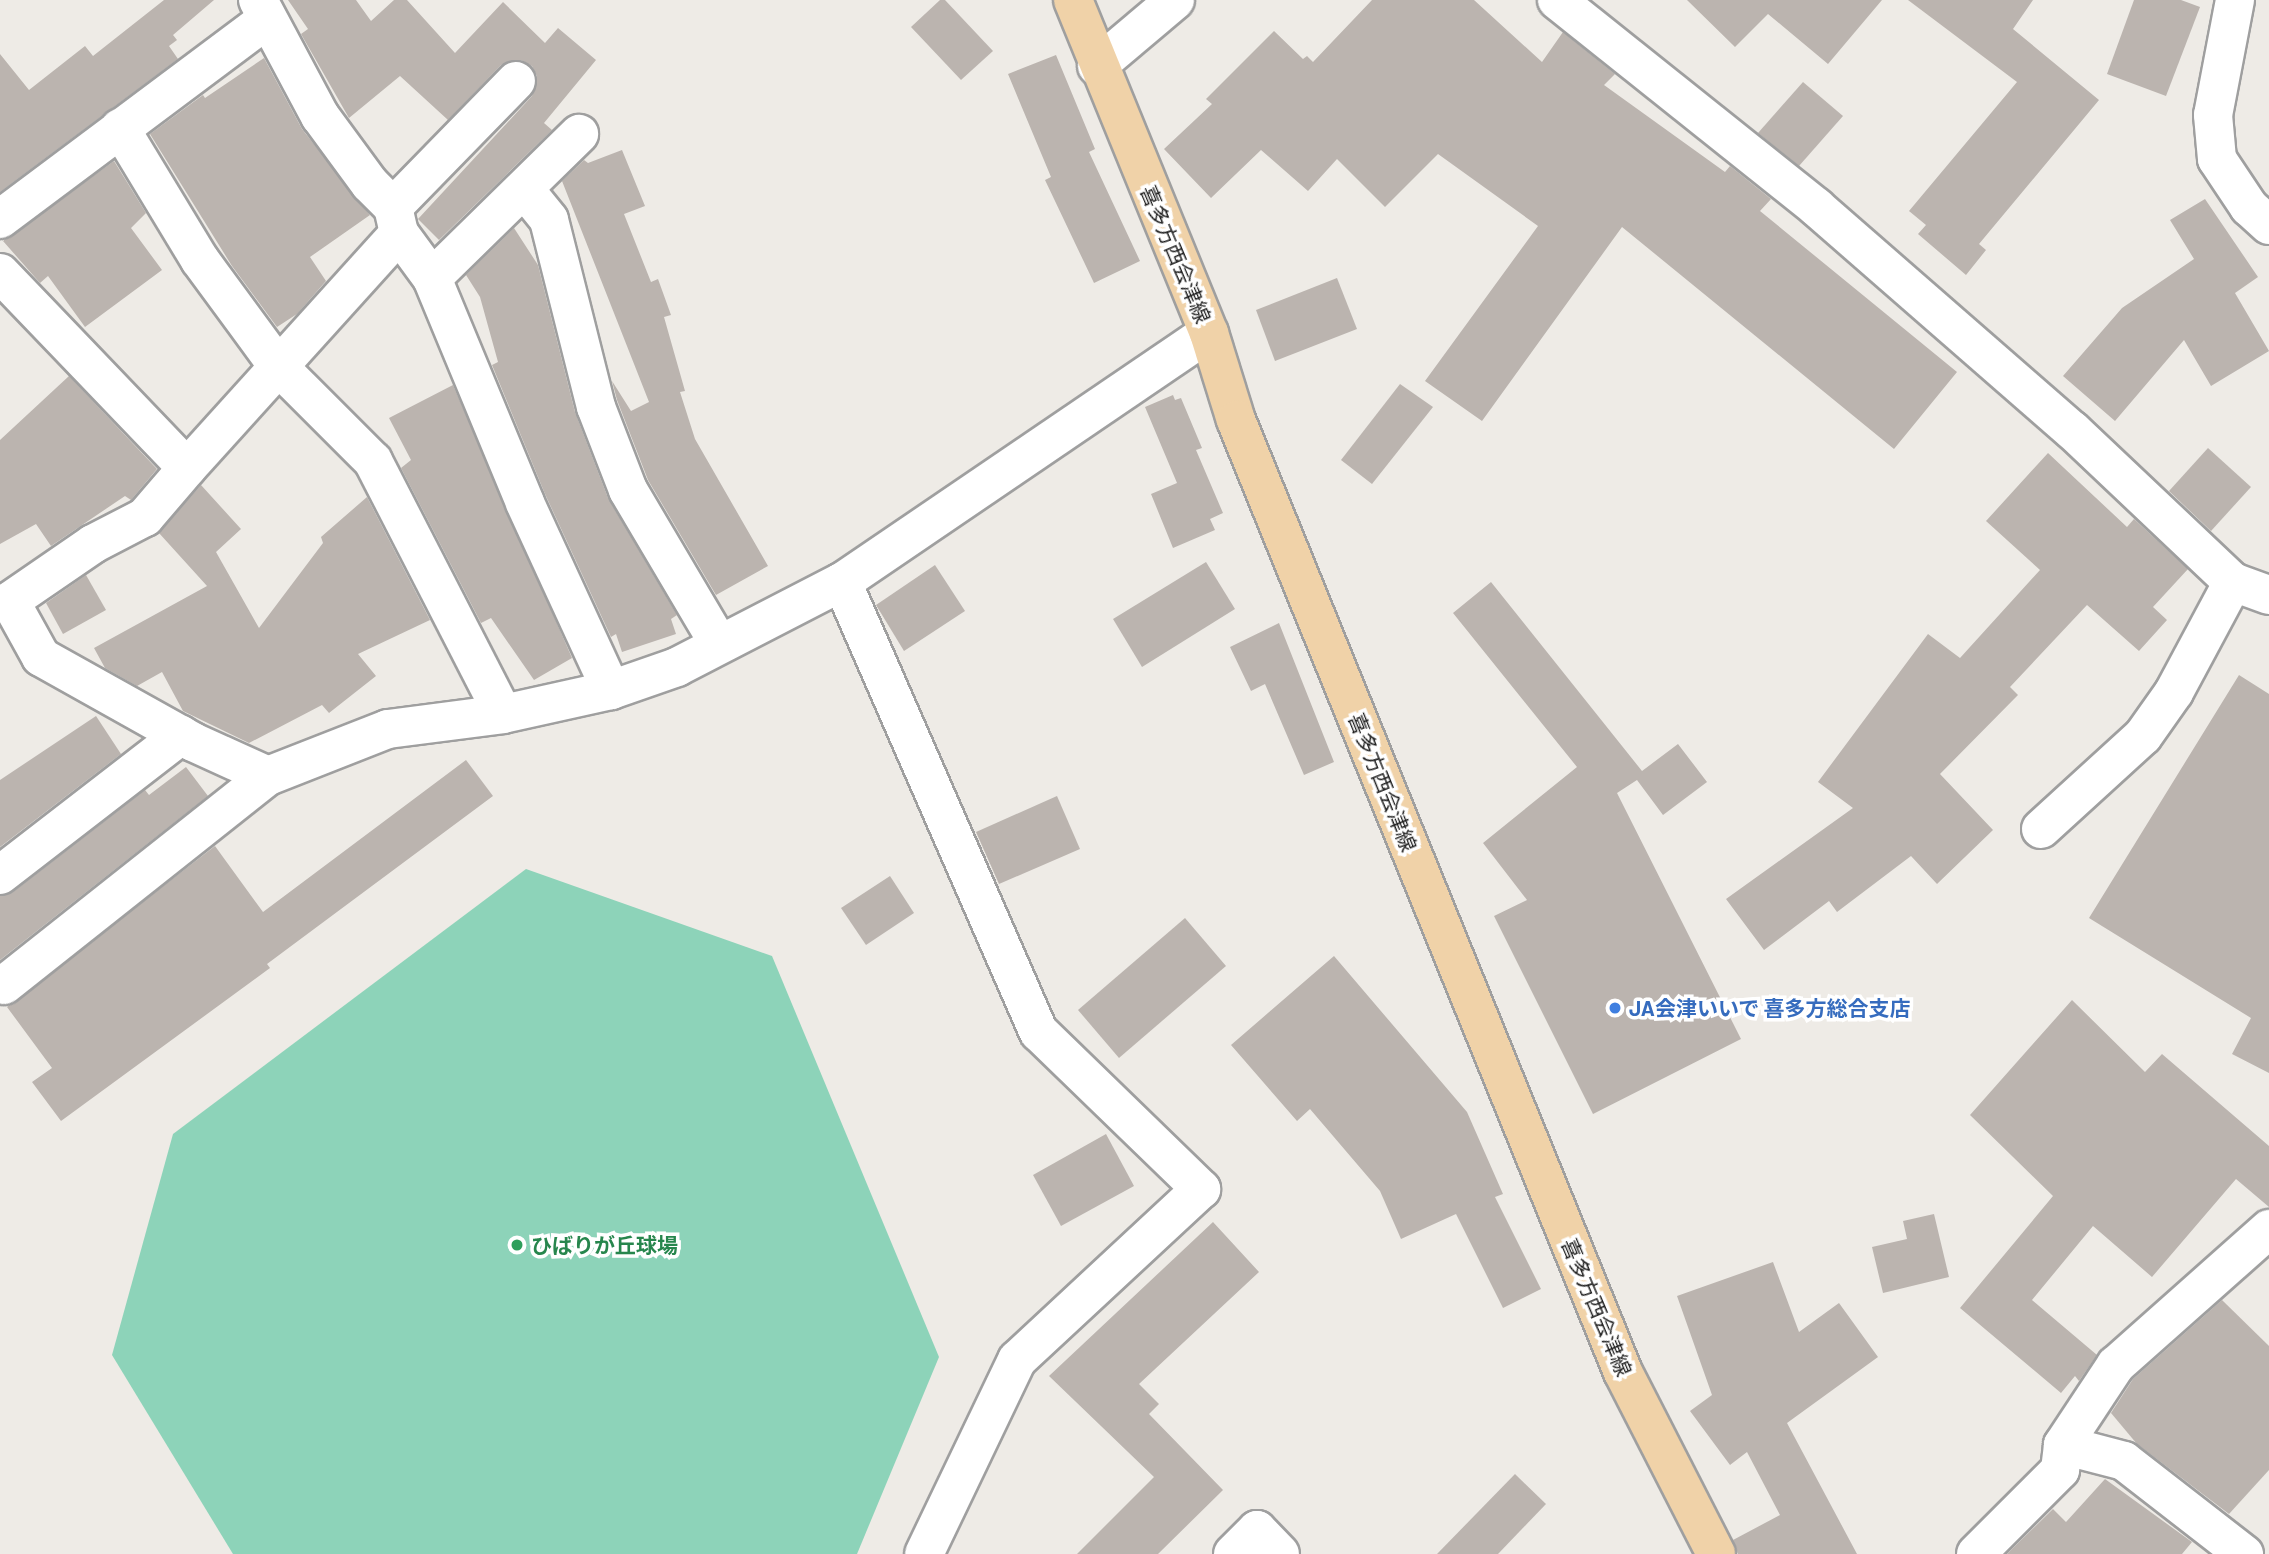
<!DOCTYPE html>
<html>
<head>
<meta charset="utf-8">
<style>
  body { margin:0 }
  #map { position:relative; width:2269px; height:1554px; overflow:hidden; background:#eeebe6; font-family:Barlow,"Noto Sans JP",sans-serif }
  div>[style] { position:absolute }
  .pitch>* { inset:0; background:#8dd3b9 }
  .building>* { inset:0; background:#bbb4af }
  .roads { filter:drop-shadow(2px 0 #9f9f9f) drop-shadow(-2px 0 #9f9f9f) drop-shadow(0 2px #9f9f9f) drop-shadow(0 -2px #9f9f9f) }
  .minor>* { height:38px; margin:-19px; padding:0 19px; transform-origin:19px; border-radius:19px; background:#fff }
  .major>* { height:38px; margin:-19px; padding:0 19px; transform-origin:19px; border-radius:19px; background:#f0d2a8 }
  .dots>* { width:19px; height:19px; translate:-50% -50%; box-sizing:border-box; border:4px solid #fff; border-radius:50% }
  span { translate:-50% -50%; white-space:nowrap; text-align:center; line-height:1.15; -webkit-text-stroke:7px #fff; paint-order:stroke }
  .street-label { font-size:21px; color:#1e1e1e }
  .shop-label { font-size:21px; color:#366cbe; font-weight:700 }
  .left { translate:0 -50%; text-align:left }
  .leisure-label { font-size:21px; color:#27864d; font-weight:700 }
</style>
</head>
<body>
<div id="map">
  <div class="pitch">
    <div style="clip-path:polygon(526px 869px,772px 956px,939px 1357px,857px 1554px,233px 1554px,112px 1355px,173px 1134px)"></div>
  </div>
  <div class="building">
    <div style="clip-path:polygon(164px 0,214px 0,173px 35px,177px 40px,169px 46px,178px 59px,0 192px,0 54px,29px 90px,85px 46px,93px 56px)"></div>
    <div style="clip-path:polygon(288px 0,356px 0,371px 21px,394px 0,407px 0,455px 53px,503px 2px,545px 43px,558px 28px,596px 60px,544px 123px,552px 130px,439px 240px,418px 219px,532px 96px,537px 76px,532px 66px,521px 60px,501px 65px,448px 120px,400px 76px,349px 118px,301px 34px,308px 29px)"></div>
    <div style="clip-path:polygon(940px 0,945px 0,993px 51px,961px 80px,911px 27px)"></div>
    <div style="clip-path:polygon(1372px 0,1474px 0,1542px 62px,1563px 32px,1615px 74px,1604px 85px,1725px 172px,1730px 166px,1771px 199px,1760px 211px,1957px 372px,1894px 449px,1622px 227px,1482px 421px,1425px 381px,1538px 226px,1438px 154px,1385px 207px,1337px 159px,1308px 191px,1261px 150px,1211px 198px,1164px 149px,1212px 104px,1206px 99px,1274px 31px,1303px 59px,1307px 56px,1313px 62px)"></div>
    <div style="clip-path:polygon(1687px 0,1882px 0,1828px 64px,1768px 14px,1735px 47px)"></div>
    <div style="clip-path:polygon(1908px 0,2033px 0,2013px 29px,2099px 100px,1979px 244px,1986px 250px,1966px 275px,1918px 234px,1926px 225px,1909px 211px,2017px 82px)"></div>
    <div style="clip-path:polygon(2134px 0,2181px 0,2200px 7px,2166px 96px,2107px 74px)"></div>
    <div style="clip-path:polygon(1056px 55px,1095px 149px,1089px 152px,1140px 261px,1094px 283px,1045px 180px,1051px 177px,1008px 74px)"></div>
    <div style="clip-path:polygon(264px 58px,302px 129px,370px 215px,310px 257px,326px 281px,297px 314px,277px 327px,232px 266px,150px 134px,203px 95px,205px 98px)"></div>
    <div style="clip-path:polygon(1803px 82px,1843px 116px,1799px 166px,1758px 133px)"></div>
    <div style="clip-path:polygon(622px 150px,645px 206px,624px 214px,651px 282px,658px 279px,671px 315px,664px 317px,685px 391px,680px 392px,695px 439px,768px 566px,716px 595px,648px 480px,617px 400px,612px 381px,631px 411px,649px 402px,562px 181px,584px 160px,588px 163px)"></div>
    <div style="clip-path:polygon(114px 161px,146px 213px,131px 228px,162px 270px,85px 327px,48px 276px,40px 283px,3px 241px)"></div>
    <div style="clip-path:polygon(2205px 199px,2258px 277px,2235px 293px,2269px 351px,2211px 386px,2184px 340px,2115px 421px,2063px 376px,2122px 308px,2194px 259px,2170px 220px)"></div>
    <div style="clip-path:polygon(514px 228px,538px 265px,575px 412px,608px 498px,677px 615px,671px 619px,676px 634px,622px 652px,616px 634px,611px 637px,545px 494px,492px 365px,498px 362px,480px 297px,466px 275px)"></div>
    <div style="clip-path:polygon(1337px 278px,1357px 329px,1275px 361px,1256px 310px)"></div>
    <div style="clip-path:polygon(69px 376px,157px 469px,131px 500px,125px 496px,51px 546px,36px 524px,0 544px,0 440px)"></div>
    <div style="clip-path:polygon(1400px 384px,1433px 407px,1372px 484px,1341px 460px)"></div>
    <div style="clip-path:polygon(453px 385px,572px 658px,534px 680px,491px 618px,481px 623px,401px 468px,411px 460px,389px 418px)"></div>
    <div style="clip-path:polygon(1173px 395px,1175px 400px,1181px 398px,1202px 448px,1196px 450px,1223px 513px,1210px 519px,1215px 530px,1173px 548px,1151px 494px,1177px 483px,1145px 407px)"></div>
    <div style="clip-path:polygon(2208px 448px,2251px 487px,2211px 531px,2169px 491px)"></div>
    <div style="clip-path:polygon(2048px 453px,2127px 527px,2134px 519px,2188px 569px,2153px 607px,2167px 620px,2139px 651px,2087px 605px,2010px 687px,2018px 695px,1940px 774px,1993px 830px,1937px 884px,1911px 856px,1837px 912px,1829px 901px,1764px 950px,1726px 899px,1853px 808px,1818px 782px,1928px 634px,1960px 658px,2040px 570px,1986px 521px)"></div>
    <div style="clip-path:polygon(201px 485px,241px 529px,216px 552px,259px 628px,323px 543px,321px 537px,367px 497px,430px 620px,358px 654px,376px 676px,329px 713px,322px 705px,249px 743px,183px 711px,162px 672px,137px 686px,105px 668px,94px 648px,207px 586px,159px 533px)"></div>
    <div style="clip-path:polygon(1206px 562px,1235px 609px,1142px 667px,1113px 619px)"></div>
    <div style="clip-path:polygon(935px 565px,965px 611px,904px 651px,876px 605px)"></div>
    <div style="clip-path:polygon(86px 575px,106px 610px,63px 634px,46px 603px)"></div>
    <div style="clip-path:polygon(1491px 582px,1642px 771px,1678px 744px,1707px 782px,1663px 815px,1637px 780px,1617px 793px,1741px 1039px,1593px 1114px,1494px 916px,1527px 900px,1483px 843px,1577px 767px,1453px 613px)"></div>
    <div style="clip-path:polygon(1279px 623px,1334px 762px,1304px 775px,1265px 684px,1251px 691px,1230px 647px)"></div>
    <div style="clip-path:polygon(2239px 675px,2269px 694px,2269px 1073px,2232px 1054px,2251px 1018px,2089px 918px)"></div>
    <div style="clip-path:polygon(96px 716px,121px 754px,0 847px,0 780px)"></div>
    <div style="clip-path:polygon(466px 760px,493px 796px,267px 964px,270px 968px,61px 1121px,32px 1082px,52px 1068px,7px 1007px,215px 846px,263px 912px)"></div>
    <div style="clip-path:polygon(186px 767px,208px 796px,0 960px,0 896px,13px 892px,145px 790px,149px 795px)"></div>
    <div style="clip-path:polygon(1057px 796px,1080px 849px,999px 884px,976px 832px)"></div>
    <div style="clip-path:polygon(890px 876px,914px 913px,866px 945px,841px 908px)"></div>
    <div style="clip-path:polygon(1185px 918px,1226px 966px,1119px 1058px,1078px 1010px)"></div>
    <div style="clip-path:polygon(1334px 956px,1467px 1112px,1503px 1194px,1495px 1197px,1541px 1289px,1503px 1308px,1456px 1214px,1401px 1239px,1380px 1191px,1310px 1109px,1297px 1121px,1231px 1045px)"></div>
    <div style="clip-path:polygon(2072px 1000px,2145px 1072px,2162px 1054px,2269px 1146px,2269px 1207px,2236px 1179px,2152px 1277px,2093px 1226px,2032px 1300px,2097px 1355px,2079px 1381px,2075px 1376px,2061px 1393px,1960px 1308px,2053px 1196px,1970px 1115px)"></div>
    <div style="clip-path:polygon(1106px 1134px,1134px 1186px,1061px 1226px,1033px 1175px)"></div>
    <div style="clip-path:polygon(1934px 1214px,1949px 1277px,1883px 1293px,1872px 1247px,1907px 1239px,1903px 1221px)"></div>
    <div style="clip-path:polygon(1213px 1222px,1259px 1272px,1139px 1384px,1159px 1404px,1149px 1414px,1223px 1490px,1158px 1554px,1077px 1554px,1154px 1477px,1049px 1376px)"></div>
    <div style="clip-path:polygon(1773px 1262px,1799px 1332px,1839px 1303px,1878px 1357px,1787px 1423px,1857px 1554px,1738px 1554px,1733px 1540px,1780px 1515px,1747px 1452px,1730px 1465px,1690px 1411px,1712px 1395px,1677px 1296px)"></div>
    <div style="clip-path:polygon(2222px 1300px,2269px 1346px,2269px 1470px,2229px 1514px,2137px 1444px,2111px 1413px,2133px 1379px)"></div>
    <div style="clip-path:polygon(1515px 1474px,1546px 1504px,1498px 1554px,1437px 1554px)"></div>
    <div style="clip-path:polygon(2105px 1479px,2192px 1542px,2182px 1554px,2007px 1554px,2053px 1509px,2066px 1522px)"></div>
  </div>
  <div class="roads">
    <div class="minor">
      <div style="left:258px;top:0;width:132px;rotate:61.9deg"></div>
      <div style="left:320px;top:116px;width:84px;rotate:53.7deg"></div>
      <div style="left:370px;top:184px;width:33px;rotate:45deg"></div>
      <div style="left:393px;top:207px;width:27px;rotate:77deg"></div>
      <div style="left:399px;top:233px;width:56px;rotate:53.7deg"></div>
      <div style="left:432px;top:278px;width:243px;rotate:67.5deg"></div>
      <div style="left:525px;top:503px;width:206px;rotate:65.3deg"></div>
      <div style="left:1557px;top:0;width:332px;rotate:38.6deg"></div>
      <div style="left:1816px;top:207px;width:340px;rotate:41.1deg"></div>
      <div style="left:2072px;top:430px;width:221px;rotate:43.4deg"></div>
      <div style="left:2233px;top:582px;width:38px;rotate:20deg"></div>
      <div style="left:2235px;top:0;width:117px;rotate:100.8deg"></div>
      <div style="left:2213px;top:115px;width:44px;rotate:84.8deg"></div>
      <div style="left:2217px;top:159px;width:58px;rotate:56.3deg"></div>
      <div style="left:2249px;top:207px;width:27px;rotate:42deg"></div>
      <div style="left:1097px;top:66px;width:102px;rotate:-40.2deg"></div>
      <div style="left:120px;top:128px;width:154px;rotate:58.8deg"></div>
      <div style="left:200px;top:260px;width:132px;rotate:53.7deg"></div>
      <div style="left:278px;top:366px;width:134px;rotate:45deg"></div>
      <div style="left:373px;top:461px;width:284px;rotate:62.8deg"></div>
      <div style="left:525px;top:190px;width:38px;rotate:51deg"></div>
      <div style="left:549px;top:220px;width:193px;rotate:75.9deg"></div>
      <div style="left:596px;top:407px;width:89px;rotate:68.9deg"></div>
      <div style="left:628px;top:490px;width:179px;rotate:59.4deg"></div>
      <div style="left:393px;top:207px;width:176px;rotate:-45.7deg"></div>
      <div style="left:0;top:219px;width:332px;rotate:-36.8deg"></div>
      <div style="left:0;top:273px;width:270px;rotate:46.2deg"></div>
      <div style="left:187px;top:468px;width:65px;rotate:130.6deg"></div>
      <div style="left:145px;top:517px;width:59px;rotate:152.6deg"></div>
      <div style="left:93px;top:544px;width:101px;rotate:145.5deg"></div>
      <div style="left:10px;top:601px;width:64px;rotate:61deg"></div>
      <div style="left:41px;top:657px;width:174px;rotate:29.2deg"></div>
      <div style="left:193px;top:742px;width:82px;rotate:24.4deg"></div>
      <div style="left:268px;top:776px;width:129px;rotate:-21.4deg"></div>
      <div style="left:388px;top:729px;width:116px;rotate:-7.4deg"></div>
      <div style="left:503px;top:714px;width:111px;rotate:-12.5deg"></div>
      <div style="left:611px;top:690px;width:70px;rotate:-19.2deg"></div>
      <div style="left:677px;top:667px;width:186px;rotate:-27.3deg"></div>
      <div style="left:842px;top:582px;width:443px;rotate:-34.2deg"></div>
      <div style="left:432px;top:278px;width:206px;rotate:-44.4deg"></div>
      <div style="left:187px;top:468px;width:316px;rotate:-47.9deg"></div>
      <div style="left:842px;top:582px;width:491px;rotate:66.4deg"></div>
      <div style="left:1039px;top:1032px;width:226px;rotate:44.1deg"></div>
      <div style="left:1201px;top:1189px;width:251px;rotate:137.1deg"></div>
      <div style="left:1017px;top:1360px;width:215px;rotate:115.6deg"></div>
      <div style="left:2041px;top:829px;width:138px;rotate:-42.4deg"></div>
      <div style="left:2143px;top:736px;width:54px;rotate:-54.8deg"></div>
      <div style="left:2174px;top:692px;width:125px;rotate:-61.8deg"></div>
      <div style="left:0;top:875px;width:229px;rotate:-37.7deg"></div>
      <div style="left:4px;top:985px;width:337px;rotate:-38.4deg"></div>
      <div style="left:2063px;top:1445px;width:96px;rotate:-56.5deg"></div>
      <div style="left:2116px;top:1365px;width:205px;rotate:-41.6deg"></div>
      <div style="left:1233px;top:1554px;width:34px;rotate:-45deg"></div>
      <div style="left:1257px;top:1530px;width:33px;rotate:46deg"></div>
      <div style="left:1976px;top:1554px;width:119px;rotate:-45deg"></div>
      <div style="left:2060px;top:1470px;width:25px;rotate:-83deg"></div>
      <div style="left:2063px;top:1445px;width:63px;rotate:14.7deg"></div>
      <div style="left:2124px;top:1461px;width:152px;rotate:37.8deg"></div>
    </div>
    <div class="major">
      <div style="left:1073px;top:0;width:360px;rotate:67.8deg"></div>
      <div style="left:1209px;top:333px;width:91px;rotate:72.8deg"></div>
      <div style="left:1236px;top:420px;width:1028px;rotate:67.88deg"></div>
      <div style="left:1623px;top:1372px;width:204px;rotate:62.9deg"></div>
    </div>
  </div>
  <div class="dots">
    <div style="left:1615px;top:1008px;background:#3f7fe0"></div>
    <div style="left:517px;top:1245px;background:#2e9e5b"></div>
  </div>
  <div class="street-label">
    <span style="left:1176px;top:254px;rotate:67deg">喜多方西会津線</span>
    <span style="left:1383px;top:782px;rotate:68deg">喜多方西会津線</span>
    <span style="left:1597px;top:1307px;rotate:67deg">喜多方西会津線</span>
  </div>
  <div class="shop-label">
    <span class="left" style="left:1629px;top:1008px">JA会津いいで 喜多方総合支店</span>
  </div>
  <div class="leisure-label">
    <span class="left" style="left:531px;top:1245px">ひばりが丘球場</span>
  </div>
</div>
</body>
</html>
